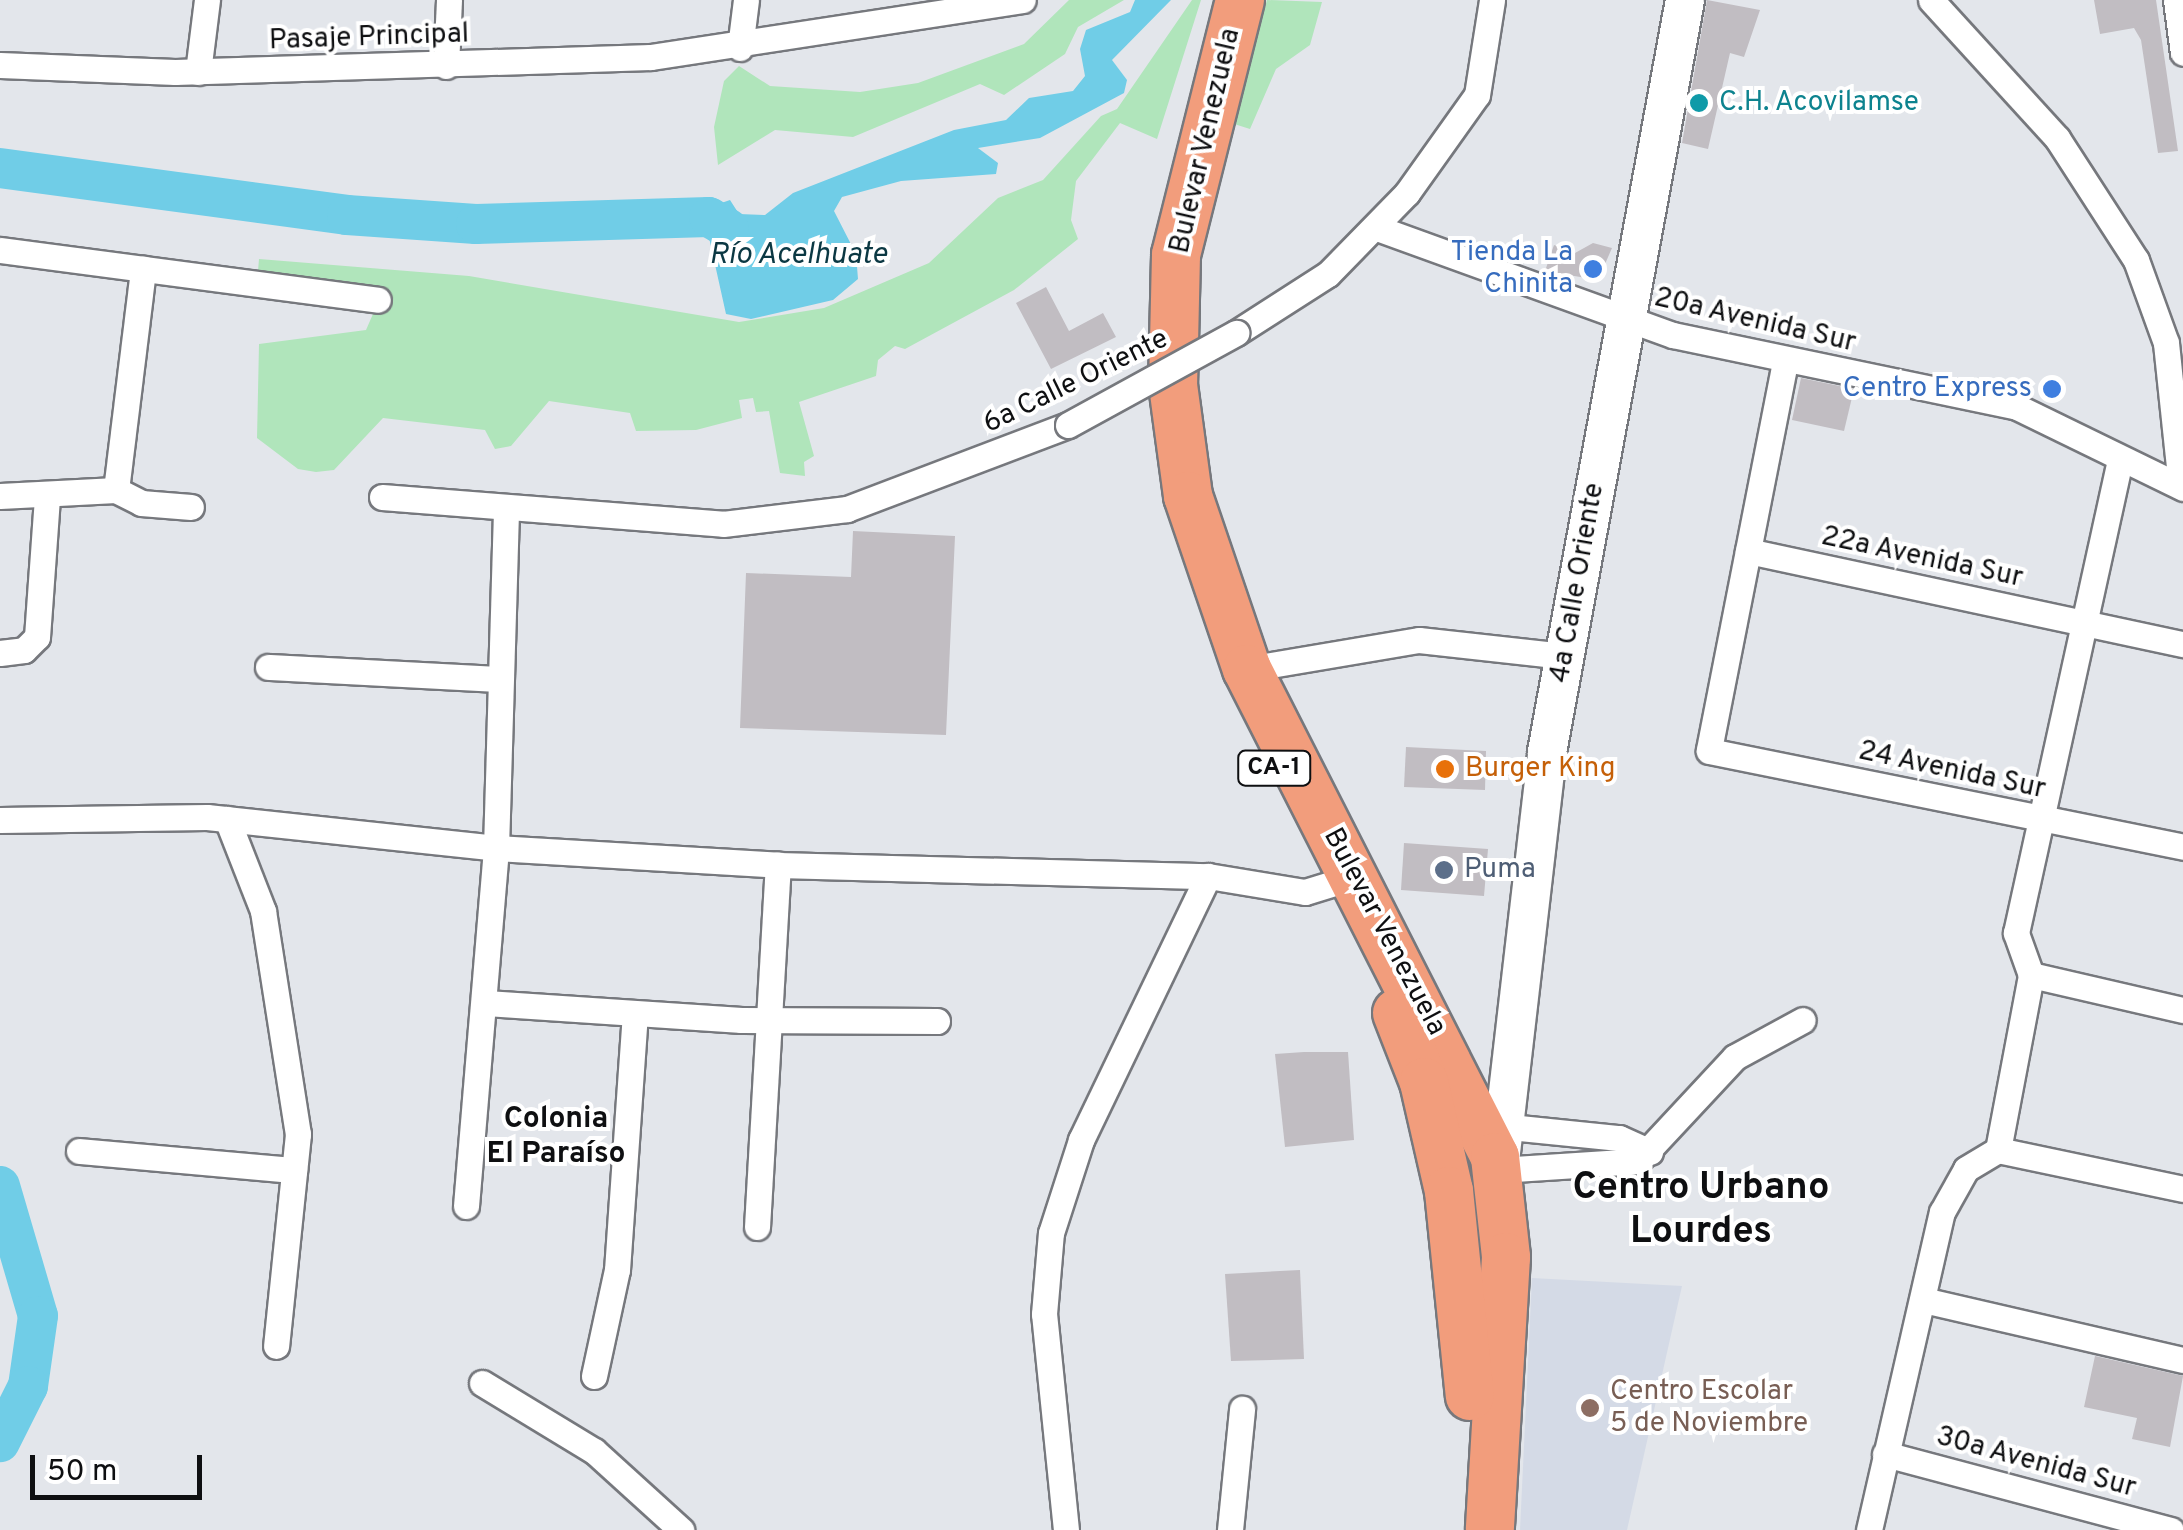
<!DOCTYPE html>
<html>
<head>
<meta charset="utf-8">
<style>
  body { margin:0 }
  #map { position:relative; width:2183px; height:1530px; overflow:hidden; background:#e3e6eb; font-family:Overpass,sans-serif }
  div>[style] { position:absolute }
  .built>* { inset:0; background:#d4dae6 }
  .green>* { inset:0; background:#b0e5bb }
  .water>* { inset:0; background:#70cde7 }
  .river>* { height:40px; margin:-20px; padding:0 20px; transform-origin:20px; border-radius:20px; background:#70cde7 }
  .building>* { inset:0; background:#c1bdc2 }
  .roads { filter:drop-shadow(2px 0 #76787d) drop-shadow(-2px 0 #76787d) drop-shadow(0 2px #76787d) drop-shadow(0 -2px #76787d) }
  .street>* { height:25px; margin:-12.5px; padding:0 12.5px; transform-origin:12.5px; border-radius:12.5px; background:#fff }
  .secondary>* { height:38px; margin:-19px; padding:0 19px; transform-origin:19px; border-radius:19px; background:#fff }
  .highway>* { height:48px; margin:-24px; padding:0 24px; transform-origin:24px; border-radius:24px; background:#f29d7c }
  .bridges { filter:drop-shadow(2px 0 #76787d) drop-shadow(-2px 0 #76787d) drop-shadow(0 2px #76787d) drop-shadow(0 -2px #76787d) }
  .street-bridge>* { height:25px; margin:-12.5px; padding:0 12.5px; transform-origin:12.5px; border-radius:12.5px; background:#fff }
  .dots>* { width:28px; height:28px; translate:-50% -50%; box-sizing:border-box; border:5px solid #fff; border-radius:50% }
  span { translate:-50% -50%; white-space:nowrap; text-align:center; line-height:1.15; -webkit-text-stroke:8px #fff; paint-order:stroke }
  .shield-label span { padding:2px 8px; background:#fff; border:2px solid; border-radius:8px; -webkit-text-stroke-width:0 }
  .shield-label { font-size:25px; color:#0e0f11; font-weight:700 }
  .street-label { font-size:28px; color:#0e0f11 }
  .culture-label { font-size:28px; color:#0d838f }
  .left { translate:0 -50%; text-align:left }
  .shop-label { font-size:28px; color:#366cbe }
  .right { translate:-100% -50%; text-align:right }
  .food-label { font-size:28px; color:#c56008 }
  .service-label { font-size:28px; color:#4e5e75 }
  .education-label { font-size:28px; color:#785e54 }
  .water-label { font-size:30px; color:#0b3843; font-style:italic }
  .neighbourhood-label { font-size:30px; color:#0e0f11; font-weight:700 }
  .district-label { font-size:38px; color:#0e0f11; font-weight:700 }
  .scale { position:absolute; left:30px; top:1455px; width:172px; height:45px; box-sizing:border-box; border:5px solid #0e0f11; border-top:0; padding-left:12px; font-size:30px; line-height:35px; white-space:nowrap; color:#0e0f11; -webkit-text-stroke:8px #fff; paint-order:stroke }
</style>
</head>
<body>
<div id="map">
  <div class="built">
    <div style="clip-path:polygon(1532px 1278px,1682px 1286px,1627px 1530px,1520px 1530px)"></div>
  </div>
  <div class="green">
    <div style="clip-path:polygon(1069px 0,1124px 0,1078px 27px,1065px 54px,1004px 95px,980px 84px,853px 137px,775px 130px,718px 165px,714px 127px,724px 81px,739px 66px,770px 86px,860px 92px,918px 83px,1024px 44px)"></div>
    <div style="clip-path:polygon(1192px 0,1201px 0,1157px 139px,1120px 123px,1076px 181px,1071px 220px,1078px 239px,1014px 290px,905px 349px,895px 346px,878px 360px,876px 376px,799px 402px,814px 456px,804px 462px,805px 476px,780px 473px,769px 411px,756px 412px,753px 398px,739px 400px,742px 418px,696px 430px,636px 431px,630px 413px,549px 401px,511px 446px,495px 449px,485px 430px,383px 418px,334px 470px,316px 472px,298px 469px,257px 438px,259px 344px,366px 330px,383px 291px,258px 271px,259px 259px,469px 276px,739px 322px,824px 308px,929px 263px,998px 198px,1043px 180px,1101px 116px,1117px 109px)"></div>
    <div style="clip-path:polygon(1267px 0,1322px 2px,1310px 45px,1276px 69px,1250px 129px,1231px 123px)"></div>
  </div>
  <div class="water">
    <div style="clip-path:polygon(1135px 0,1171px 0,1112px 60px,1127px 80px,1124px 93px,1040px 138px,978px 148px,998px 163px,996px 174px,901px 181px,842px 197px,834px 211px,856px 254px,858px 279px,833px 300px,751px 319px,726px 314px,708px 233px,678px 218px,730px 200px,739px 214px,765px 215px,793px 193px,954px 130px,1006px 120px,1029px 98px,1073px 91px,1085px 76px,1080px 49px,1086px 30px,1130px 12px)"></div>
  </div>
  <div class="river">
    <div style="left:0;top:168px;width:350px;rotate:7.7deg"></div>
    <div style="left:347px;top:215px;width:129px;rotate:4deg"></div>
    <div style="left:476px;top:224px;width:233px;rotate:-1.7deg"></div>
    <div style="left:709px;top:217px;width:23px;rotate:31deg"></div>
    <div style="left:0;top:1186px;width:135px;rotate:73.7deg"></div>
    <div style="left:38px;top:1316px;width:71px;rotate:98.1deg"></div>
    <div style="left:28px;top:1386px;width:63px;rotate:116.6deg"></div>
  </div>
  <div class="building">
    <div style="clip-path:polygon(1707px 0,1760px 10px,1744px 57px,1730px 53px,1708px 149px,1682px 143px)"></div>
    <div style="clip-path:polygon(2094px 0,2156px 0,2178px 151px,2158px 153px,2141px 40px,2134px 28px,2100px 34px)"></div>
    <div style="clip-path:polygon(1593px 243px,1612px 248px,1598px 280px,1545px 271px,1554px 245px,1575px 253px)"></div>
    <div style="clip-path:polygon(1046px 287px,1069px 331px,1103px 313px,1116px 337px,1051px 369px,1016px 303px)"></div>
    <div style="clip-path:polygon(1801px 378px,1854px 389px,1844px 431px,1792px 420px)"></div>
    <div style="clip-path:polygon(853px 531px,955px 536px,946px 735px,740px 728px,746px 573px,851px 577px)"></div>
    <div style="clip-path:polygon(1406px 747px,1486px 751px,1485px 790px,1404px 787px)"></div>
    <div style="clip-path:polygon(1404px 843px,1488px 849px,1484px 896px,1401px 890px)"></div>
    <div style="clip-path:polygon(1304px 1052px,1348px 1052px,1354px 1140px,1285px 1147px,1275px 1054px)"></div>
    <div style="clip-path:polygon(1300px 1270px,1304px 1359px,1231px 1361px,1225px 1274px)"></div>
    <div style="clip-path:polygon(2095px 1356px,2183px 1376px,2170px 1447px,2132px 1439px,2137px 1418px,2084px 1407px)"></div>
  </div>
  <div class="roads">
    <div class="street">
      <div style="left:1931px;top:0;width:187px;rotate:47.6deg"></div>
      <div style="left:2057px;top:138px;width:145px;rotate:57.1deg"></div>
      <div style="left:2136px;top:260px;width:88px;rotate:70.1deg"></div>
      <div style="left:2166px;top:343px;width:144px;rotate:84deg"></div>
      <div style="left:2176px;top:0;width:53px;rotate:82.5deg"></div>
      <div style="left:740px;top:48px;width:48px;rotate:-82.9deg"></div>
      <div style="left:0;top:65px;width:175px;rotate:2.3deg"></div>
      <div style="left:175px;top:72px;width:476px;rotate:-1.8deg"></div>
      <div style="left:651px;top:57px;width:376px;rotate:-8.7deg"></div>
      <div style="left:446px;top:66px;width:66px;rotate:-87.4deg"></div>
      <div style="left:198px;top:72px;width:73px;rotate:-82.9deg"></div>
      <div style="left:1377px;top:228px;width:315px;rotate:19.9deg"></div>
      <div style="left:1673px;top:335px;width:351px;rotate:11.8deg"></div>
      <div style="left:2017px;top:407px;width:185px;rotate:26deg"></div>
      <div style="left:0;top:250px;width:381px;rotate:7.5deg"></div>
      <div style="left:1236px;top:333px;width:109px;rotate:-32.7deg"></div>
      <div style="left:1328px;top:274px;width:113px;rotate:-45.7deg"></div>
      <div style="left:1407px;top:193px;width:120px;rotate:-54.5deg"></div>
      <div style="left:1477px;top:95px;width:96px;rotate:-81deg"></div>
      <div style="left:1785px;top:362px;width:396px;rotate:101.1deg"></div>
      <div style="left:1709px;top:751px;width:484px;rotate:11.4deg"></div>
      <div style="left:116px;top:490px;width:223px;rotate:-83deg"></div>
      <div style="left:0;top:496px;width:116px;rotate:-3deg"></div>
      <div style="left:116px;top:490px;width:28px;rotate:27deg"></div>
      <div style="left:141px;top:503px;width:50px;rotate:4.6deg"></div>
      <div style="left:382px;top:497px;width:342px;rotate:4.5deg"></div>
      <div style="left:723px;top:524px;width:125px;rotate:-6.9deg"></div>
      <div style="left:847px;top:509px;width:236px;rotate:-20.8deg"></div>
      <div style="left:1748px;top:551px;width:445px;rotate:12.1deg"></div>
      <div style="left:0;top:653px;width:24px;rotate:-7deg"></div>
      <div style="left:24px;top:650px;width:18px;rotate:-45deg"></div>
      <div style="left:37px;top:637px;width:138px;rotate:-85.9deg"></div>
      <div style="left:268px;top:667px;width:232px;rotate:3deg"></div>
      <div style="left:1247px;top:669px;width:174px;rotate:-9.6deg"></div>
      <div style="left:1419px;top:640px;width:146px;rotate:6.3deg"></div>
      <div style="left:227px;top:819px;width:99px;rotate:68.6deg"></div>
      <div style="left:263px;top:911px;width:226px;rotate:81.1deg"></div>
      <div style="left:298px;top:1134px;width:213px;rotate:95.9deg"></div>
      <div style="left:0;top:820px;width:207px;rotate:-0.8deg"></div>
      <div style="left:207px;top:817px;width:291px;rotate:6.1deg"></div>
      <div style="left:496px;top:848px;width:283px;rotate:3.4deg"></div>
      <div style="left:778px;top:865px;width:430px;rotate:1.5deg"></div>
      <div style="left:1208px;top:876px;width:98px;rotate:9.4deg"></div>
      <div style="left:1305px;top:892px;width:28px;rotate:-17deg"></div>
      <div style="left:2031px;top:975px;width:156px;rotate:13deg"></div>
      <div style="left:486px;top:1003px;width:256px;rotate:3.8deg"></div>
      <div style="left:741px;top:1020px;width:196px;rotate:0.3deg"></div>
      <div style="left:1490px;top:1125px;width:130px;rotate:5.8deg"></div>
      <div style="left:1619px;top:1138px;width:34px;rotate:24deg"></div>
      <div style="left:1998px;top:1150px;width:189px;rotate:11.9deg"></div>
      <div style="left:79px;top:1151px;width:216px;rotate:5.1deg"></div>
      <div style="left:1499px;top:1170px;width:139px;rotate:-3.7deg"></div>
      <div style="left:1638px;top:1161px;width:142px;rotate:-47deg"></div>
      <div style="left:1735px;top:1057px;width:77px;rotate:-28.6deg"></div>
      <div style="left:466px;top:1206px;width:359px;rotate:-85.2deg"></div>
      <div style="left:496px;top:848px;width:341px;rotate:-88.3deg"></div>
      <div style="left:757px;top:1227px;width:363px;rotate:-86.7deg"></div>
      <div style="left:1923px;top:1300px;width:267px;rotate:13deg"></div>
      <div style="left:594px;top:1376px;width:108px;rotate:-77.8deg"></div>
      <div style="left:617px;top:1270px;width:256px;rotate:-86deg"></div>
      <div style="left:482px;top:1383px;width:131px;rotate:31.3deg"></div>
      <div style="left:594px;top:1451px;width:118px;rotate:42.2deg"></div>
      <div style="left:1885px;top:1454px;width:296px;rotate:14.9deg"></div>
      <div style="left:1066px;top:1530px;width:217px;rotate:-95.8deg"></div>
      <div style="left:1044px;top:1314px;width:81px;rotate:-85.1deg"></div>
      <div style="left:1051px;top:1233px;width:98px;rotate:-72.1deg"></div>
      <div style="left:1081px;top:1140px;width:293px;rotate:-64.3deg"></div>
      <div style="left:1230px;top:1530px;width:122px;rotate:-84.3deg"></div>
      <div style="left:1869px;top:1530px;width:326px;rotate:-77.1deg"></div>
      <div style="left:1942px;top:1212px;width:49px;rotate:-60.8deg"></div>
      <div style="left:1966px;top:1169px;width:37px;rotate:-31deg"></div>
      <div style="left:1998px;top:1150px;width:178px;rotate:-79.3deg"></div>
      <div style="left:2031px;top:975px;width:45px;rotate:-109.7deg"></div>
      <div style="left:2016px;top:933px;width:483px;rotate:-77.6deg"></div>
    </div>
    <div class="secondary">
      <div style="left:1499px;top:1170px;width:421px;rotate:-83.4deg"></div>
      <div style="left:1547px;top:752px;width:765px;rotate:-79.6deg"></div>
    </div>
    <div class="highway">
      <div style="left:1240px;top:0;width:263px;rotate:104.1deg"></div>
      <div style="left:1176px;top:255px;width:130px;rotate:91.3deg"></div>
      <div style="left:1173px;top:385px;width:112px;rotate:82.3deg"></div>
      <div style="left:1188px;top:496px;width:183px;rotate:71.2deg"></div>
      <div style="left:1247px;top:669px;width:547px;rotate:63.06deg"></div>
      <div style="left:1495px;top:1157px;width:101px;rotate:83.7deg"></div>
      <div style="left:1506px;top:1257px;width:273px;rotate:93.4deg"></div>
      <div style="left:1397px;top:1013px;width:74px;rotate:68.6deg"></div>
      <div style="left:1424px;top:1082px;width:112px;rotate:77.1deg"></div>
      <div style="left:1449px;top:1191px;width:206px;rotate:84.2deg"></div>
    </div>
  </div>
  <div class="bridges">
    <div class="street-bridge">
      <div style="left:1068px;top:425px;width:192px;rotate:-28.7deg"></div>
    </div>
  </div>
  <div class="dots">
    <div style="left:1699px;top:103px;background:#0f9aa8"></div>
    <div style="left:1593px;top:269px;background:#3f7fe0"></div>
    <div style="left:2052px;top:389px;background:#3f7fe0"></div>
    <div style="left:1445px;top:769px;background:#e8710a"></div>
    <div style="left:1444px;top:870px;background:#5c6f8a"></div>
    <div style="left:1590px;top:1408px;background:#8d6e63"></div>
  </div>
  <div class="shield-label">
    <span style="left:1274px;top:768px">CA-1</span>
  </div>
  <div class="street-label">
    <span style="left:369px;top:38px;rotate:-2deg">Pasaje Principal</span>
    <span style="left:1206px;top:141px;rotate:-77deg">Bulevar Venezuela</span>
    <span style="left:1755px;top:321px;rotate:13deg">20a Avenida Sur</span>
    <span style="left:1076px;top:382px;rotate:-26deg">6a Calle Oriente</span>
    <span style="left:1922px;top:558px;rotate:12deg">22a Avenida Sur</span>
    <span style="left:1578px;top:583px;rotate:-80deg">4a Calle Oriente</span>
    <span style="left:1952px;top:771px;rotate:12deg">24 Avenida Sur</span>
    <span style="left:1384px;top:932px;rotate:62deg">Bulevar Venezuela</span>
    <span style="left:2036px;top:1463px;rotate:15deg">30a Avenida Sur</span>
  </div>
  <div class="culture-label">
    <span class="left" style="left:1719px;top:103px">C.H. Acovilamse</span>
  </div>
  <div class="shop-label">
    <span class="right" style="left:1573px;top:269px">Tienda La<br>Chinita</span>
    <span class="right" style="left:2032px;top:389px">Centro Express</span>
  </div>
  <div class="food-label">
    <span class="left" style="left:1465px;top:769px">Burger King</span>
  </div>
  <div class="service-label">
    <span class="left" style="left:1464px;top:870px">Puma</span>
  </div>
  <div class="education-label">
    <span class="left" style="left:1610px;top:1408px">Centro Escolar<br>5 de Noviembre</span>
  </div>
  <div class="water-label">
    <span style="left:798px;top:256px">Río Acelhuate</span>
  </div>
  <div class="neighbourhood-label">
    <span style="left:556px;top:1137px">Colonia<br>El Paraíso</span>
  </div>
  <div class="district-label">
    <span style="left:1701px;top:1211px">Centro Urbano<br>Lourdes</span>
  </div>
  <div class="scale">50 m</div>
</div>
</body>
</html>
